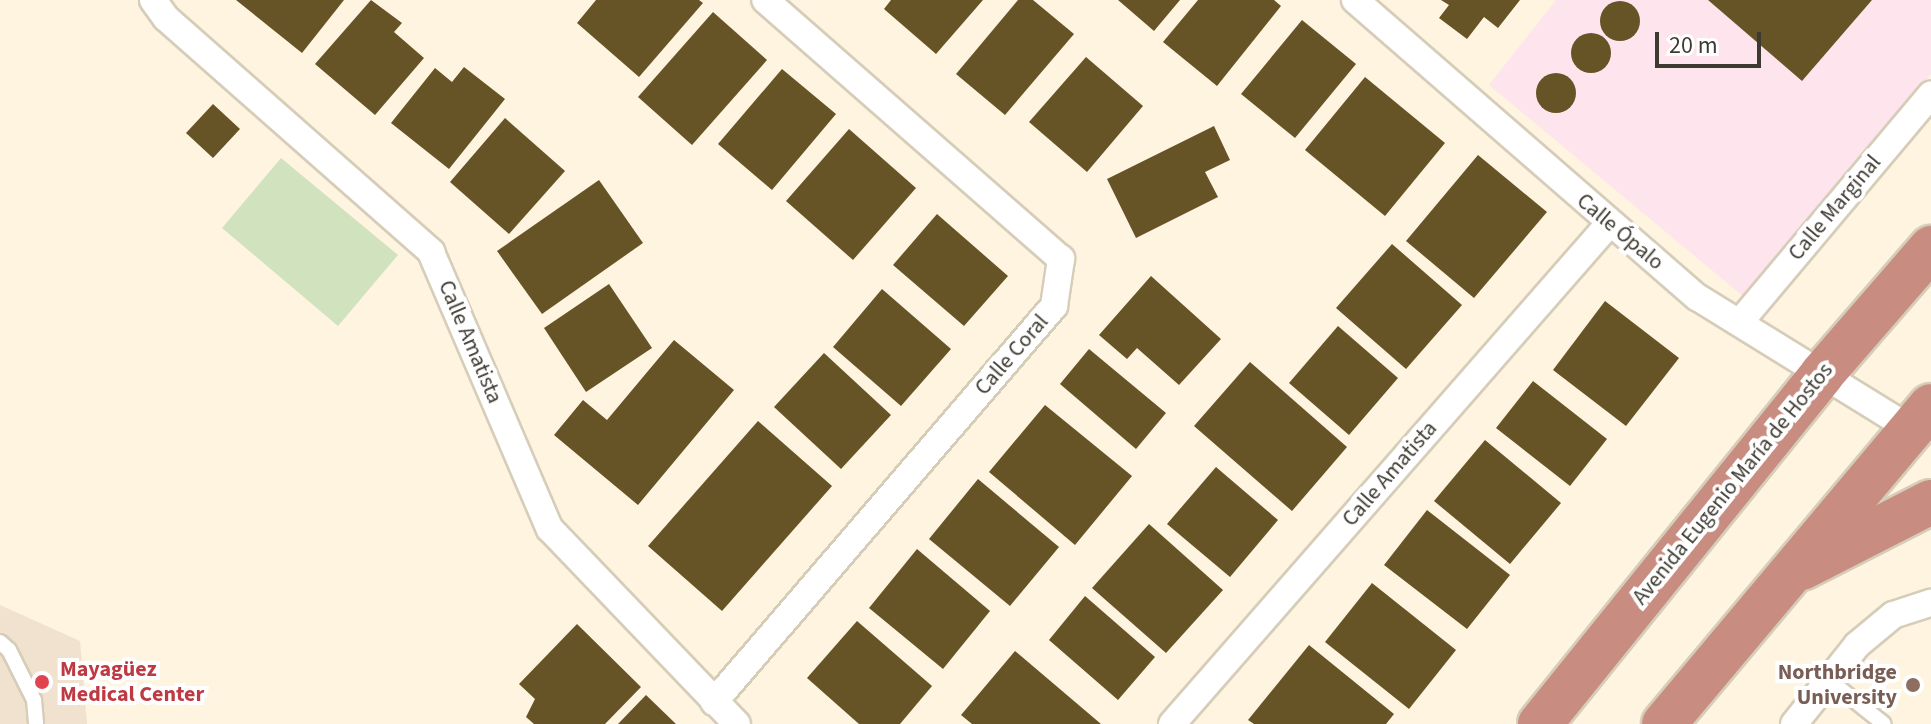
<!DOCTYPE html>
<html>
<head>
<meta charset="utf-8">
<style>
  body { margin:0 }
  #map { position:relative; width:1931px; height:724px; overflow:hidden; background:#fef4e0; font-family:"Source Sans 3",sans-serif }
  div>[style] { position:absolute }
  .commercial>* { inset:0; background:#fde4ed }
  .medical>* { inset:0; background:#f1e2cf }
  .green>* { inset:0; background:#d1e2be }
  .building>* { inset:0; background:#665326 }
  .round { border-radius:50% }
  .roads { filter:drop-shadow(2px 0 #d6cdb9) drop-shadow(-2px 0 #d6cdb9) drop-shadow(0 2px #d6cdb9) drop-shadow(0 -2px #d6cdb9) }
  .service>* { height:14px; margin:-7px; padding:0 7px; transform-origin:7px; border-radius:7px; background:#fff }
  .minor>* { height:26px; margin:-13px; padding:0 13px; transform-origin:13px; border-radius:13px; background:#fff }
  .trunk>* { height:44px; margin:-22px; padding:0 22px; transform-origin:22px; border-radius:22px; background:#c88c80 }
  .dots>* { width:22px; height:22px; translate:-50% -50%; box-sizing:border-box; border:4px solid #fff; border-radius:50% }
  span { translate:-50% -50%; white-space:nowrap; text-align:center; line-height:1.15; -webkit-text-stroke:8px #fff; paint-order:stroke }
  .street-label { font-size:22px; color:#3d3a32 }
  .health-label { font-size:22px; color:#be3a42; font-weight:700 }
  .left { translate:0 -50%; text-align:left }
  .education-label { font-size:22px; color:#785e54; font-weight:700 }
  .right { translate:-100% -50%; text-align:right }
  .scale { position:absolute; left:1655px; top:32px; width:106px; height:36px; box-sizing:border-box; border:4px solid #3d3a32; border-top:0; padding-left:10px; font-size:24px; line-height:28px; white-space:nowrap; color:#3d3a32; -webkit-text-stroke:6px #fff; paint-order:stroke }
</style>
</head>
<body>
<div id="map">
  <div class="commercial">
    <div style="clip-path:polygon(1556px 0,1931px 0,1931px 74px,1744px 297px,1489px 85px)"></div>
  </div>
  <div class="medical">
    <div style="clip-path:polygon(0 605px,80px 641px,87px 724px,0 724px)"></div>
  </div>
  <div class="green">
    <div style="clip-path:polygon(281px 158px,398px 255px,338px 326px,222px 228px)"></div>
  </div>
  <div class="building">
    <div style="clip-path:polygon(236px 0,344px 0,302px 53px)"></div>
    <div style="clip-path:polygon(371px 0,402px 23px,394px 32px,424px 58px,375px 115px,315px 64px)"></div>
    <div style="clip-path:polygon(596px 0,699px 0,703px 3px,639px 77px,577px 23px)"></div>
    <div style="clip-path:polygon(891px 0,983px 0,936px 54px,884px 9px)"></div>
    <div style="clip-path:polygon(1018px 0,1033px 0,1074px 34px,1005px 115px,956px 74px)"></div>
    <div style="clip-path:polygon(1118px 0,1180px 0,1154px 31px)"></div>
    <div style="clip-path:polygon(1198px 0,1274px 0,1281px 6px,1217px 86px,1163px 42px)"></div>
    <div style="clip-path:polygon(1441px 0,1520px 0,1498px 28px,1484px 17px,1467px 39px,1439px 18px,1449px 5px)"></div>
    <div style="clip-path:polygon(1708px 0,1872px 0,1802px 81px)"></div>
    <div class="round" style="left:1600px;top:1px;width:40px;height:40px"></div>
    <div style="clip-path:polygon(713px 12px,767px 60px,692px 145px,638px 97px)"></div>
    <div style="clip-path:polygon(1302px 20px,1356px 64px,1295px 138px,1241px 94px)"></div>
    <div class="round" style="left:1571px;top:33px;width:40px;height:40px"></div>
    <div style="clip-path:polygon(1086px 57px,1143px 106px,1087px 172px,1029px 122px)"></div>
    <div style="clip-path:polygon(464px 67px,505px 99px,449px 169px,391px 123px,435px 68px,452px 82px)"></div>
    <div style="clip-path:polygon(782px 69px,836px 114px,772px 190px,718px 144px)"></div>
    <div class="round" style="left:1536px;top:73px;width:40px;height:40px"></div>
    <div style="clip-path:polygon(1365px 77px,1445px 143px,1385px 216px,1305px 150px)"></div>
    <div style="clip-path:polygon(213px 104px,240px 129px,213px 158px,186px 133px)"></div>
    <div style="clip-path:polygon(505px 118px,565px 171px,509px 234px,450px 182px)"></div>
    <div style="clip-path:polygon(1214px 126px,1230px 160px,1205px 172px,1218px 197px,1136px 238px,1107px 179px)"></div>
    <div style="clip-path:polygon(849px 129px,916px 188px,853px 260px,786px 201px)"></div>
    <div style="clip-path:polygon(1478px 155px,1547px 212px,1474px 298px,1406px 241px)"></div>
    <div style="clip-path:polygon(599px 180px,643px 243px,542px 314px,497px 251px)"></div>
    <div style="clip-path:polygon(937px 214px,1008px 276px,964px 326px,893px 265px)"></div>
    <div style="clip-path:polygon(1392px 244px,1462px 305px,1406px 369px,1336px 308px)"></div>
    <div style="clip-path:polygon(1151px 276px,1221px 339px,1179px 385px,1137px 348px,1127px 359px,1099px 335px)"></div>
    <div style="clip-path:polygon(609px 284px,652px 348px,586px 392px,544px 328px)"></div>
    <div style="clip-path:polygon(882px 289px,951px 349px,901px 406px,833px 347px)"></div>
    <div style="clip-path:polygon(1605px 301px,1679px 358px,1626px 426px,1553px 370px)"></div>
    <div style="clip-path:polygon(1338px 326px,1398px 378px,1349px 435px,1289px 383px)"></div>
    <div style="clip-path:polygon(674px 340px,734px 390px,638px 505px,554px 435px,583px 400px,607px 420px)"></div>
    <div style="clip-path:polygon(1089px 349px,1166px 413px,1136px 449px,1060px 384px)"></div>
    <div style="clip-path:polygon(824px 353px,891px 415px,841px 469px,774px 407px)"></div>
    <div style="clip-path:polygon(1250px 362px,1347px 447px,1292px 511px,1194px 426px)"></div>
    <div style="clip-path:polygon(1533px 381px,1607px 439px,1570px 486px,1496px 428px)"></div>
    <div style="clip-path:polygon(1045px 405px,1132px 476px,1075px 545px,989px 472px)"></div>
    <div style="clip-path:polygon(758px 421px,832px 486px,722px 611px,648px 546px)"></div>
    <div style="clip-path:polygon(1485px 440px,1561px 503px,1510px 564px,1434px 501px)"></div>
    <div style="clip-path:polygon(1216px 467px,1278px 520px,1230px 577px,1167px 524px)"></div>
    <div style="clip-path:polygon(978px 479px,1059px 547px,1010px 606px,929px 539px)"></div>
    <div style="clip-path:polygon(1427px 510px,1510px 575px,1467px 629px,1384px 565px)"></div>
    <div style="clip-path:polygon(1149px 524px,1223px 590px,1166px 653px,1092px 588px)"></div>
    <div style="clip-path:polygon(917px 549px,990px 611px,943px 669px,869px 608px)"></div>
    <div style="clip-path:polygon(1372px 583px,1456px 650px,1409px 709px,1325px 642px)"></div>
    <div style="clip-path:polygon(1085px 596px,1155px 657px,1118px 700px,1049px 640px)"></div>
    <div style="clip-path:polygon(857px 621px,932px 686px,900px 724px,859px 724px,807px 678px)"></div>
    <div style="clip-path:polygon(577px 624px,641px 687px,605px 724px,534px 724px,526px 717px,535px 699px,519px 684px)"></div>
    <div style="clip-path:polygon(1309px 645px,1394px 714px,1386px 724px,1254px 724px,1248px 720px)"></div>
    <div style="clip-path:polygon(1015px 651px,1101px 724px,972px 724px,961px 715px)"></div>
    <div style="clip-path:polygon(646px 695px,676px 724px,618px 724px)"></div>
  </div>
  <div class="roads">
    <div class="service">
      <div style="left:0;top:642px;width:12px;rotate:42deg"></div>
      <div style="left:9px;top:650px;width:56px;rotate:63.4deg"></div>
      <div style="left:34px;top:700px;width:24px;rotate:85deg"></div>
      <div style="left:1829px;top:680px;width:70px;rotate:38.7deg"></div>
    </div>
    <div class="minor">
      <div style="left:153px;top:0;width:22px;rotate:54deg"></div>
      <div style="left:166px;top:18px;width:354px;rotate:41.4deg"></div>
      <div style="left:431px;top:252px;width:301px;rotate:66.8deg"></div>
      <div style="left:550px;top:529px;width:270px;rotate:46.2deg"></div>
      <div style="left:1355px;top:0;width:453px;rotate:41deg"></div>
      <div style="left:1697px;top:297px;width:251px;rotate:31.7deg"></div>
      <div style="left:1740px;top:322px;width:297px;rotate:-50deg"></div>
      <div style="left:714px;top:702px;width:522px;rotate:-49.35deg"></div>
      <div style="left:1054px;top:306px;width:48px;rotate:-81.5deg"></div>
      <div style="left:1061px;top:259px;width:393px;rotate:-138.8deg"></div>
      <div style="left:1172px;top:724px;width:664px;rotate:-48.85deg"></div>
      <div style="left:1794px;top:724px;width:101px;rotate:-51.4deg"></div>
      <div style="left:1857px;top:645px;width:47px;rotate:-39.8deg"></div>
      <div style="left:1893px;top:615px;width:40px;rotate:-18deg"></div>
    </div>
    <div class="trunk">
      <div style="left:1802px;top:568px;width:145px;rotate:-27.1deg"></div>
      <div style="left:1540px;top:724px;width:449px;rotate:-51.1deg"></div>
      <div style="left:1822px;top:374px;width:167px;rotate:-49.1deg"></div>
      <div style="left:1664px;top:724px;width:415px;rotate:-50deg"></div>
    </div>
  </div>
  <div class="dots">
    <div style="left:42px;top:682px;background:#e0444e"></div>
    <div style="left:1913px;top:685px;background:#8d6e63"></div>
  </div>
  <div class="street-label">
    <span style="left:1835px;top:208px;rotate:-50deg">Calle Marginal</span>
    <span style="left:1620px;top:232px;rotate:40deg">Calle Ópalo</span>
    <span style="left:470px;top:342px;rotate:67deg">Calle Amatista</span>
    <span style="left:1012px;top:355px;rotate:-49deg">Calle Coral</span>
    <span style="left:1390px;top:474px;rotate:-49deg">Calle Amatista</span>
    <span style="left:1733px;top:484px;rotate:-51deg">Avenida Eugenio María de Hostos</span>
  </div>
  <div class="health-label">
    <span class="left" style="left:60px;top:682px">Mayagüez<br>Medical Center</span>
  </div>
  <div class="education-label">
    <span class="right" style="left:1897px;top:685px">Northbridge<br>University</span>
  </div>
  <div class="scale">20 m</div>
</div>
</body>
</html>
